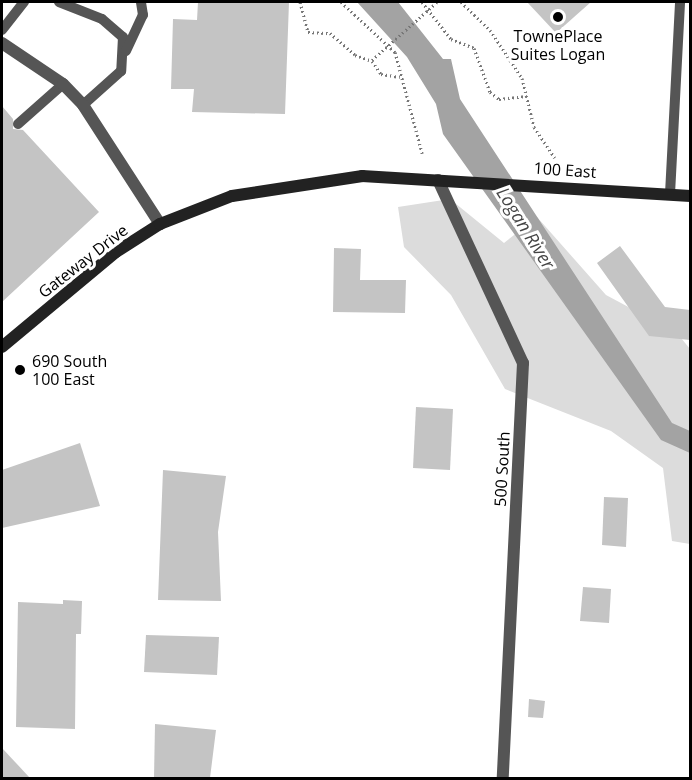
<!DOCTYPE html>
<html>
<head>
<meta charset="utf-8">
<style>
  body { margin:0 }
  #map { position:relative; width:692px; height:780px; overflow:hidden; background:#fff; font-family:"Open Sans",sans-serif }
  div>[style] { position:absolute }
  .green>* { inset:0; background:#dcdcdc }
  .water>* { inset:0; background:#a3a3a3 }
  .building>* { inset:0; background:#c4c4c4 }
  .path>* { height:3px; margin-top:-1.5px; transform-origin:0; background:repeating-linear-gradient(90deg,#777 0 1.5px,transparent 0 4.5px) }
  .service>* { height:10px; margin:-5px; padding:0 5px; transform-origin:5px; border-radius:5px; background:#555 }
  .minor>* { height:12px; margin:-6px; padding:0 6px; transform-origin:6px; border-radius:6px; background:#555 }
  .secondary>* { height:12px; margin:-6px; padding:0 6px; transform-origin:6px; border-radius:6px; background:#222 }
  .dots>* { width:16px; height:16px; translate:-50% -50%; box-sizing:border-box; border:3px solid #fff; border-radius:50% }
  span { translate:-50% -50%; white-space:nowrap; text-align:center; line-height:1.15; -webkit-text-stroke:6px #fff; paint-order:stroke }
  .poi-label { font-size:16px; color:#000 }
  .left { translate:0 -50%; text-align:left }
  .street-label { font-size:16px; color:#000 }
  .water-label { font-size:18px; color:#444; font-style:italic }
  .frame { position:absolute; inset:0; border:3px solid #000; pointer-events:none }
</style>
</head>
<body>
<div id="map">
  <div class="green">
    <div style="clip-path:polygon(450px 199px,504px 243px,537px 217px,606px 295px,677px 333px,690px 349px,690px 544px,672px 541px,663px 468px,611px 431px,505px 389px,451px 295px,404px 247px,398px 207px)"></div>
  </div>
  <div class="water">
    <div style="clip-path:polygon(357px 2px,398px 2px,443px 59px,451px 59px,460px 99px,672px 423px,690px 431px,690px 453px,661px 440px,443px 134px,436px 104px,407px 57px)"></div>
  </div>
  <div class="building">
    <div style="clip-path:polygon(198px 2px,289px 2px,285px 114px,192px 112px,194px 89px,171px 89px,173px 19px,197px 20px)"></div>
    <div style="clip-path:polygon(527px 2px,591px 2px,556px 33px)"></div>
    <div style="clip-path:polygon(2px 106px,13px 119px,13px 129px,23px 130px,99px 212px,2px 302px)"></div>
    <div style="clip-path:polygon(620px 246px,665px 307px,690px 310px,690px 340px,649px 336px,597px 263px)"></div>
    <div style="clip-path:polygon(334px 248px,361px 249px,360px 280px,406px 280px,405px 313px,333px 312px)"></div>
    <div style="clip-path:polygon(416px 407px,453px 409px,450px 470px,413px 468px)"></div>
    <div style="clip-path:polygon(80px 443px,100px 506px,2px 528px,2px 470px)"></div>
    <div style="clip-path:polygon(163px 470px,226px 476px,218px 532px,221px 601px,158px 600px)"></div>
    <div style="clip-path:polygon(604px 497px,628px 498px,626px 547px,602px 545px)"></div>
    <div style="clip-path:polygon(583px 587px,611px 589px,609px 623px,580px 621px)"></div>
    <div style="clip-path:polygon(63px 600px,82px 601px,81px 634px,76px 634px,75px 729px,16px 727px,18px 602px,63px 604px)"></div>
    <div style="clip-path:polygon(146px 635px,219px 637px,217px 675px,144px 672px)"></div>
    <div style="clip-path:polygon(529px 699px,545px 701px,543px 718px,528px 717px)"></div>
    <div style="clip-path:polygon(155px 724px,216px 730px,210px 778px,154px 778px)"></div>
    <div style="clip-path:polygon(2px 748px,30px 778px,2px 778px)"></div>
  </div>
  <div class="path">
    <div style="left:300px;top:2px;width:31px;rotate:75deg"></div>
    <div style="left:308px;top:32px;width:22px;rotate:3deg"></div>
    <div style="left:330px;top:33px;width:33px;rotate:41deg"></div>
    <div style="left:355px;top:55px;width:18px;rotate:19deg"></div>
    <div style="left:372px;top:61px;width:16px;rotate:55deg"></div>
    <div style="left:381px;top:74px;width:19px;rotate:9deg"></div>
    <div style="left:341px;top:2px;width:74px;rotate:42.8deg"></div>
    <div style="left:395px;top:52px;width:105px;rotate:75deg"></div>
    <div style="left:422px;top:2px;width:47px;rotate:51.9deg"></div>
    <div style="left:451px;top:39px;width:25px;rotate:21deg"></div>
    <div style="left:474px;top:48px;width:47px;rotate:70deg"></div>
    <div style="left:490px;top:92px;width:11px;rotate:38deg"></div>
    <div style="left:499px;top:99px;width:28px;rotate:-6deg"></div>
    <div style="left:461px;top:2px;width:40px;rotate:44deg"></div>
    <div style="left:490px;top:30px;width:58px;rotate:56.3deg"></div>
    <div style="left:522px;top:78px;width:50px;rotate:76.2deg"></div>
    <div style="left:534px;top:127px;width:37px;rotate:56deg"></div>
    <div style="left:372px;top:60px;width:87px;rotate:-41.7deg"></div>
  </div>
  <div class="service">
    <div style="left:59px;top:2px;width:46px;rotate:21.6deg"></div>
    <div style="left:102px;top:19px;width:28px;rotate:41deg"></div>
    <div style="left:123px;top:37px;width:34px;rotate:93deg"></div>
    <div style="left:121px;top:71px;width:51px;rotate:138.2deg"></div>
    <div style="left:2px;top:30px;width:36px;rotate:-52deg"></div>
    <div style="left:126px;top:51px;width:40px;rotate:-65deg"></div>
    <div style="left:143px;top:15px;width:13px;rotate:-99deg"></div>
    <div style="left:18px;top:124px;width:60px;rotate:-41.6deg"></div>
    <div style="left:670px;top:194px;width:192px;rotate:-87deg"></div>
  </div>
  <div class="minor">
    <div style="left:2px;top:43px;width:73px;rotate:33.9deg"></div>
    <div style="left:63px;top:84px;width:29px;rotate:46deg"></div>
    <div style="left:83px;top:105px;width:142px;rotate:57.1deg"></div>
    <div style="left:438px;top:180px;width:202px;rotate:65.1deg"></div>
    <div style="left:523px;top:363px;width:415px;rotate:92.8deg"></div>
  </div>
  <div class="secondary">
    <div style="left:2px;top:347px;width:148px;rotate:-39.8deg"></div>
    <div style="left:116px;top:252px;width:52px;rotate:-32.5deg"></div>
    <div style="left:160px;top:224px;width:77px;rotate:-21.3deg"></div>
    <div style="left:232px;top:196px;width:132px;rotate:-8.7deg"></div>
    <div style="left:362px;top:176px;width:329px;rotate:3.5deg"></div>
  </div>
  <div class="dots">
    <div style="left:558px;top:17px;background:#000"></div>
    <div style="left:20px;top:370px;background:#000"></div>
  </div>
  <div class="poi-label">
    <span style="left:558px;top:45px">TownePlace<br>Suites Logan</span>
    <span class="left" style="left:32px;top:370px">690 South<br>100 East</span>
  </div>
  <div class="street-label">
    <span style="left:565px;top:170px;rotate:4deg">100 East</span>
    <span style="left:83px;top:261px;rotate:-38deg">Gateway Drive</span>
    <span style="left:502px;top:469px;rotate:-87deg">500 South</span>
  </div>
  <div class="water-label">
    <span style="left:526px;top:228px;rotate:58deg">Logan River</span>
  </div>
  <div class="frame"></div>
</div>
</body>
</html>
